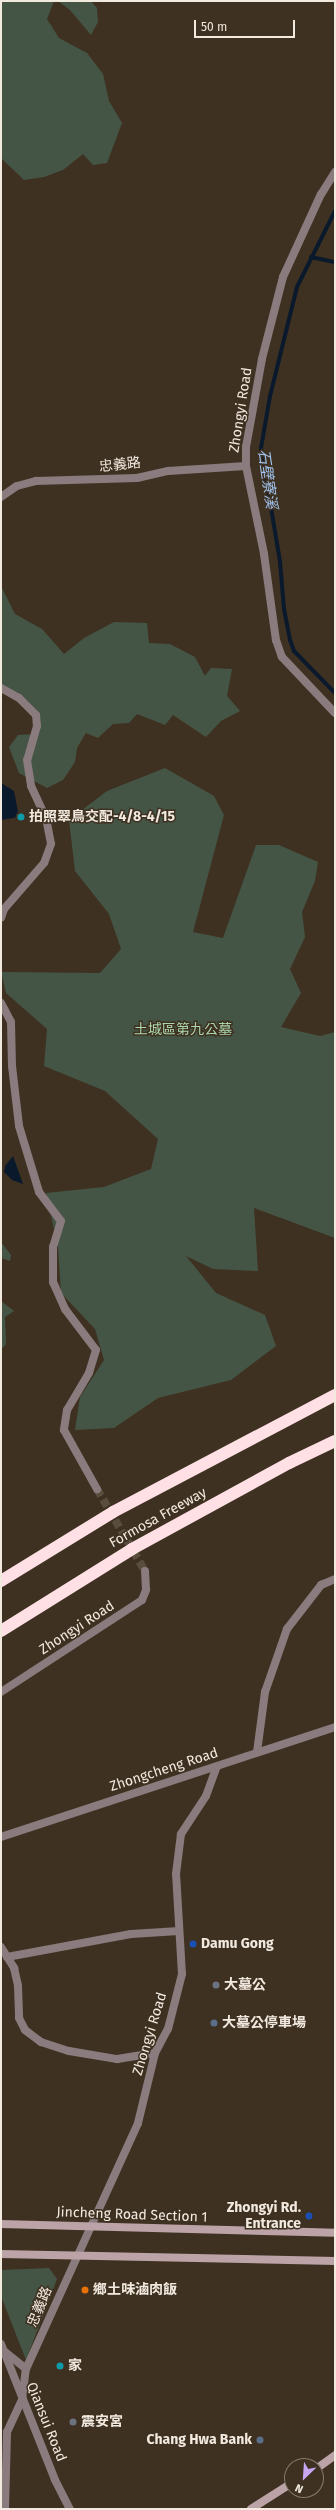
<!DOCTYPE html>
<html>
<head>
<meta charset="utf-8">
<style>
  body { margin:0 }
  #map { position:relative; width:336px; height:2510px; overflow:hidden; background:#3e3121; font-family:"Fira Sans","Noto Sans TC",sans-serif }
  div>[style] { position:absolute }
  .green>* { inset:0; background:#455545 }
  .water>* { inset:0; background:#0a192c }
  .stream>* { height:4px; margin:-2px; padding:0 2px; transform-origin:2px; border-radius:2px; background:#0a192c }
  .street-tunnel>* { height:8px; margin-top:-4px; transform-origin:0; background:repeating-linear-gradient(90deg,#594d3e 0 8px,transparent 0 12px) }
  .street>* { height:8px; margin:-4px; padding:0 4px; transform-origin:4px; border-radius:4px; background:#8a7b7e }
  .secondary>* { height:8px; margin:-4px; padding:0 4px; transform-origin:4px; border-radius:4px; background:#bba3a7 }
  .highway>* { height:12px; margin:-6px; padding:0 6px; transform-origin:6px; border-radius:6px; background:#fee0e5 }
  .dots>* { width:11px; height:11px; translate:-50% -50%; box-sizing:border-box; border:2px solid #3e3121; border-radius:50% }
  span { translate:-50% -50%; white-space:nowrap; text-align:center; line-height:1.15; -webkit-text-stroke:3px #3e3121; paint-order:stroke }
  .street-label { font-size:14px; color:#f2e9df }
  .poi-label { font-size:14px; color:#f2e9df; font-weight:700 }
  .left { translate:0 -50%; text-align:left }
  .right { translate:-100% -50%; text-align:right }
  .park-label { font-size:14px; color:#abd5ab }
  .water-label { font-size:15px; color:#a0c2ee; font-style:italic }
  .frame { position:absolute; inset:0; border:2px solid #f2e9df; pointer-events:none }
  .north { position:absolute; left:284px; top:2458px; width:40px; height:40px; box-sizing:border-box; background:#3e3121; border:1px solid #867b6d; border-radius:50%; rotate:205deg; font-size:11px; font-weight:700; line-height:16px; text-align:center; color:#f2e9df }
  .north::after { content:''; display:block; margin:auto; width:14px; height:18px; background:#c6a6f0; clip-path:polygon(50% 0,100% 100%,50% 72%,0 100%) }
  .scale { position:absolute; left:194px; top:20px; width:101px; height:18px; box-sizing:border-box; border:2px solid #f2e9df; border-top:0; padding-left:5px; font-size:12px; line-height:14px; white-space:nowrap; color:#f2e9df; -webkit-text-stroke:3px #3e3121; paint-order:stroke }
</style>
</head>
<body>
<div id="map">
  <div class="green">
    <div style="clip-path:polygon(1px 1px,54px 1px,47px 19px,59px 38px,87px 53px,103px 74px,109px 101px,122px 123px,107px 163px,93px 165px,83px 154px,63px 170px,44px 177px,24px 180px,1px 158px)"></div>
    <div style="clip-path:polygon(58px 1px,91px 1px,97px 8px,98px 22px,91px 35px,70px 10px)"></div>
    <div style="clip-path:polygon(1px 586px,15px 614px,42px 629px,64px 654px,84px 638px,114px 622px,147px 623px,149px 643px,170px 644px,195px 657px,205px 676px,211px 668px,232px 669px,227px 696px,240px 711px,221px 721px,206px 737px,173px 715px,165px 725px,137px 714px,129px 723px,113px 724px,98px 738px,86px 733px,77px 748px,75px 762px,63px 780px,47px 788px,19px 773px,9px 747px,18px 735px,36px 734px,38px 717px,1px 685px)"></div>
    <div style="clip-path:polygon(165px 768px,214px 796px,224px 815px,193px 932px,223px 938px,256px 845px,279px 845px,318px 862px,315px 881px,302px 912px,305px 937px,290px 969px,301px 993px,281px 1027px,320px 1036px,335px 1032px,335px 1238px,254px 1208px,258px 1271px,213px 1269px,186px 1256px,216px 1293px,265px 1315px,276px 1346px,231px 1380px,158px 1398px,114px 1428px,75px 1430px,80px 1397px,104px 1360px,95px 1329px,61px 1293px,58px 1247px,46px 1193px,104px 1187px,151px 1169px,158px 1139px,105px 1091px,44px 1066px,47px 1029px,6px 993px,1px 972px,100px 973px,121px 949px,109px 914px,75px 871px,69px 820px,107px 791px)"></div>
    <div style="clip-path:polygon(1px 1242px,11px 1255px,10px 1261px,1px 1258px)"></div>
    <div style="clip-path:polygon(1px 1301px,14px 1311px,5px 1317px,6px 1344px,1px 1350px)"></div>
    <div style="clip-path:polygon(49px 2268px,57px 2279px,26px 2360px,1px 2296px,1px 2270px)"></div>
  </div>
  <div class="water">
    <div style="clip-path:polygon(1px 783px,14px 791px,19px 817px,1px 820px)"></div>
    <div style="clip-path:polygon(13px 1156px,23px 1184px,12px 1180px,4px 1172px,5px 1166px)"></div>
  </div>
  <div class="stream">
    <div style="left:335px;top:211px;width:85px;rotate:116.6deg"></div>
    <div style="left:297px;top:287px;width:112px;rotate:103.9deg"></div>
    <div style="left:270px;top:396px;width:53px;rotate:99.8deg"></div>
    <div style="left:261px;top:448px;width:116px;rotate:80.5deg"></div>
    <div style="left:280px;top:562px;width:47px;rotate:85.1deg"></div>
    <div style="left:284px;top:609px;width:32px;rotate:79deg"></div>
    <div style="left:290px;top:640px;width:12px;rotate:70deg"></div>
    <div style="left:294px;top:651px;width:59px;rotate:45.7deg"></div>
    <div style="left:311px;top:257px;width:25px;rotate:12deg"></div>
  </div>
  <div class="street-tunnel">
    <div style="left:97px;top:1489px;width:95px;rotate:59.7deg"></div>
  </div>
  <div class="street">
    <div style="left:335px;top:172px;width:26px;rotate:122deg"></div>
    <div style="left:321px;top:194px;width:91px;rotate:114.6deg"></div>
    <div style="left:283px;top:277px;width:85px;rotate:104.4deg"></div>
    <div style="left:262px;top:359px;width:89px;rotate:100.3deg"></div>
    <div style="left:246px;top:447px;width:19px;rotate:90deg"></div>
    <div style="left:246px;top:466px;width:90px;rotate:78.4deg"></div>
    <div style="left:264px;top:554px;width:87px;rotate:82.1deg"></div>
    <div style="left:276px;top:640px;width:18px;rotate:71deg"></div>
    <div style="left:282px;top:657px;width:77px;rotate:46.6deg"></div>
    <div style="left:1px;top:497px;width:19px;rotate:-35deg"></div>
    <div style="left:17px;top:486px;width:20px;rotate:-15deg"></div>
    <div style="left:36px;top:481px;width:101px;rotate:-1.7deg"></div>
    <div style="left:137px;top:478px;width:32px;rotate:-13deg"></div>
    <div style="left:168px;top:471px;width:78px;rotate:-3.7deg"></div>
    <div style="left:1px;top:688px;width:21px;rotate:29deg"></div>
    <div style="left:19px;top:698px;width:24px;rotate:45deg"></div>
    <div style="left:36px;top:715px;width:11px;rotate:85deg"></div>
    <div style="left:37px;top:726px;width:35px;rotate:106deg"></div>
    <div style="left:27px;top:760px;width:26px;rotate:81deg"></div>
    <div style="left:31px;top:786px;width:35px;rotate:65deg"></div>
    <div style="left:46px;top:818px;width:26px;rotate:79deg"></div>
    <div style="left:51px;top:844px;width:20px;rotate:110deg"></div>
    <div style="left:44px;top:863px;width:61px;rotate:131deg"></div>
    <div style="left:4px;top:909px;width:9px;rotate:108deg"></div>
    <div style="left:1px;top:1003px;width:21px;rotate:62deg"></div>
    <div style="left:11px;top:1022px;width:44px;rotate:88.7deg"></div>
    <div style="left:12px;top:1066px;width:60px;rotate:83.3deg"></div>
    <div style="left:19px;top:1126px;width:69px;rotate:73.1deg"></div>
    <div style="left:39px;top:1192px;width:36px;rotate:53deg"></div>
    <div style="left:61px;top:1221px;width:27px;rotate:107deg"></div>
    <div style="left:53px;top:1247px;width:35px;rotate:90deg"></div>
    <div style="left:53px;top:1282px;width:30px;rotate:66deg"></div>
    <div style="left:65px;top:1309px;width:51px;rotate:52.9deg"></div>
    <div style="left:96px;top:1350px;width:24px;rotate:107deg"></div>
    <div style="left:89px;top:1373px;width:43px;rotate:120.7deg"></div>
    <div style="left:67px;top:1410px;width:20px;rotate:99deg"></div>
    <div style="left:64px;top:1430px;width:68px;rotate:60.8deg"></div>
    <div style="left:1px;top:1692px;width:168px;rotate:-33.1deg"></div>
    <div style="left:142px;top:1600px;width:11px;rotate:-68deg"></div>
    <div style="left:146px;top:1590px;width:19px;rotate:-93deg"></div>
    <div style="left:257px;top:1752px;width:61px;rotate:-82.4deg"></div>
    <div style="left:265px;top:1692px;width:67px;rotate:-70.8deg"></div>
    <div style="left:287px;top:1629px;width:56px;rotate:-52.3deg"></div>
    <div style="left:321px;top:1585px;width:15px;rotate:-23deg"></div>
    <div style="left:1px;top:1837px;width:352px;rotate:-18.2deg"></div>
    <div style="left:1px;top:1947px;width:25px;rotate:58deg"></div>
    <div style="left:14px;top:1968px;width:18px;rotate:77deg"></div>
    <div style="left:18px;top:1986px;width:32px;rotate:88deg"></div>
    <div style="left:19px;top:2018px;width:13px;rotate:63deg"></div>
    <div style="left:25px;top:2030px;width:20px;rotate:37deg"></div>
    <div style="left:41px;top:2042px;width:29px;rotate:18deg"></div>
    <div style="left:69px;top:2051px;width:49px;rotate:9.5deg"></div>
    <div style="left:117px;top:2059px;width:38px;rotate:-9deg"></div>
    <div style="left:7px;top:1957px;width:126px;rotate:-10.5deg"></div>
    <div style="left:131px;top:1934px;width:48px;rotate:-3.6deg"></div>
    <div style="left:1px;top:2344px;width:146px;rotate:68.3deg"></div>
    <div style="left:55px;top:2480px;width:33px;rotate:63deg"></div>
    <div style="left:4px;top:2351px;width:28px;rotate:39deg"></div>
    <div style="left:5px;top:2509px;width:77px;rotate:-88.5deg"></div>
    <div style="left:7px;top:2432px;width:35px;rotate:-65deg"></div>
    <div style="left:22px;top:2400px;width:31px;rotate:-83deg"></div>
    <div style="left:26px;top:2369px;width:270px;rotate:-65.5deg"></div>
    <div style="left:138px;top:2123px;width:72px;rotate:-76.3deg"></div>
    <div style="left:155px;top:2053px;width:27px;rotate:-62deg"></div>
    <div style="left:168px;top:2029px;width:57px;rotate:-75.7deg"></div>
    <div style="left:182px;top:1974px;width:100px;rotate:-93.4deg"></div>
    <div style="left:176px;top:1874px;width:40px;rotate:-82.9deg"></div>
    <div style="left:181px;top:1834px;width:45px;rotate:-56.7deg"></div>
    <div style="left:206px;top:1796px;width:30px;rotate:-70deg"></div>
  </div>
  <div class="secondary">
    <div style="left:1px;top:2224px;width:334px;rotate:1.5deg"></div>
    <div style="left:1px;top:2254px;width:334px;rotate:1.2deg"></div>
    <div style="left:316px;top:2469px;width:24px;rotate:-36deg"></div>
    <div style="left:251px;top:2509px;width:49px;rotate:-32.4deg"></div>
  </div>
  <div class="highway">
    <div style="left:1px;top:1581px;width:132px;rotate:-31.6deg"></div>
    <div style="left:113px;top:1512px;width:251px;rotate:-27.8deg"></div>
    <div style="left:1px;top:1631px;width:155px;rotate:-32deg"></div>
    <div style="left:132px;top:1549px;width:179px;rotate:-28.7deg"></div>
    <div style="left:289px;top:1463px;width:51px;rotate:-25.6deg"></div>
  </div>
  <div class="dots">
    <div style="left:21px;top:817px;background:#0f9aa8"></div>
    <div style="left:193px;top:1944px;background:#1a4fb4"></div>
    <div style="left:216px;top:1985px;background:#6b7280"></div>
    <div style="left:214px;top:2023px;background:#5c6f8a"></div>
    <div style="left:309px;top:2216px;background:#1a4fb4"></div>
    <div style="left:85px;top:2290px;background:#e8710a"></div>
    <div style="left:60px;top:2366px;background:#0f9aa8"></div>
    <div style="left:73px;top:2422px;background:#6b7280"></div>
    <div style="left:260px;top:2440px;background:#5c6f8a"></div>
  </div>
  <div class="street-label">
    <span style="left:241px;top:410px;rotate:-81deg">Zhongyi Road</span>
    <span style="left:120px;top:465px;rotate:-6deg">忠義路</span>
    <span style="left:158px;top:1518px;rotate:-29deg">Formosa Freeway</span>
    <span style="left:77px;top:1628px;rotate:-33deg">Zhongyi Road</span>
    <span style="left:164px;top:1770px;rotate:-18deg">Zhongcheng Road</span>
    <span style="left:150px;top:2034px;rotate:-73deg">Zhongyi Road</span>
    <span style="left:132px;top:2215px;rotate:2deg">Jincheng Road Section 1</span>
    <span style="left:40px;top:2307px;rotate:-67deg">忠義路</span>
    <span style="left:46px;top:2422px;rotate:68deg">Qiansui Road</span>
  </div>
  <div class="poi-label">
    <span class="left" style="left:29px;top:817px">拍照翠鳥交配-4/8-4/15</span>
    <span class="left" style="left:201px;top:1944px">Damu Gong</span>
    <span class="left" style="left:224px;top:1985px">大墓公</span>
    <span class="left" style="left:222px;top:2023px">大墓公停車場</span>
    <span class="right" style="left:301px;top:2216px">Zhongyi Rd.<br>Entrance</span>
    <span class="left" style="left:93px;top:2290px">鄉土味滷肉飯</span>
    <span class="left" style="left:68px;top:2366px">家</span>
    <span class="left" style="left:81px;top:2422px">震安宮</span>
    <span class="right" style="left:252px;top:2440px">Chang Hwa Bank</span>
  </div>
  <div class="park-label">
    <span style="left:183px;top:1030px">土城區第九公墓</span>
  </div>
  <div class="water-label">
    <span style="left:267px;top:479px;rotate:82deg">石壁寮溪</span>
  </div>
  <div class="frame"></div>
  <div class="north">N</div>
  <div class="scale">50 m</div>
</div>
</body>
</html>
